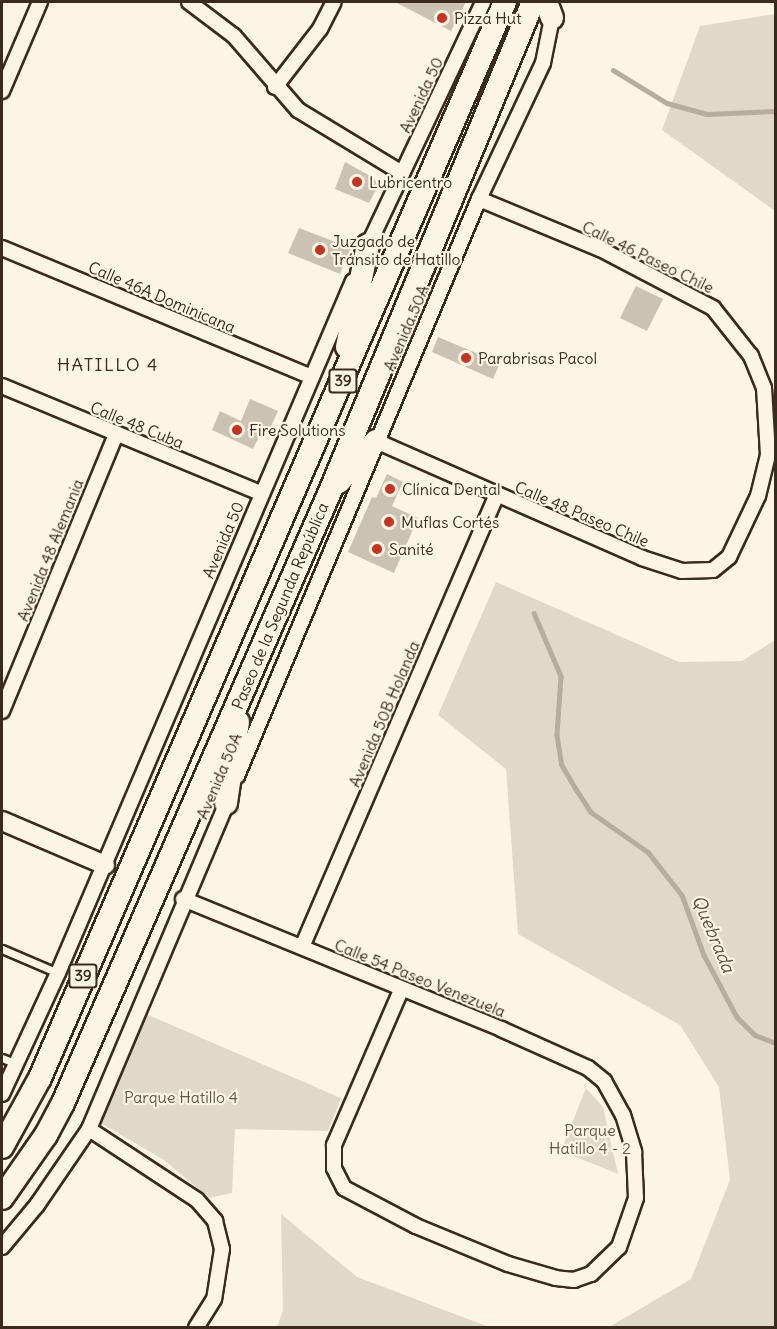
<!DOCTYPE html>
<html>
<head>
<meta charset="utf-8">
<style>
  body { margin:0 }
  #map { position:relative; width:777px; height:1329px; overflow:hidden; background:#fcf5e5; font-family:Delius,sans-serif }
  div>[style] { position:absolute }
  .green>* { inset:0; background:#e0d8c8 }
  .stream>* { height:4.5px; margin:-2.25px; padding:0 2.25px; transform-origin:2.25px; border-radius:2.25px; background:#b7ad9e }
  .building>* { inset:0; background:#ccc2b3 }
  .roads { filter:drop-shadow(2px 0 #3b2a1e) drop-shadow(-2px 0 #3b2a1e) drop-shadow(0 2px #3b2a1e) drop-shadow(0 -2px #3b2a1e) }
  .service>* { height:7px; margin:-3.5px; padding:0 3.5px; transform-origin:3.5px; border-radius:3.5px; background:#fcf5e5 }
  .minor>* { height:14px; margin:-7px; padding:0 7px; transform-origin:7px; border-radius:7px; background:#fcf5e5 }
  .secondary>* { height:18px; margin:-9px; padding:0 9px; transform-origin:9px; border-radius:9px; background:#fcf5e5 }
  .trunk>* { height:22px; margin:-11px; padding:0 11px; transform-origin:11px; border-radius:11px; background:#fcf5e5 }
  .dots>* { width:16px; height:16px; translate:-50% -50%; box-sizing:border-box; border:3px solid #fcf5e5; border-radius:50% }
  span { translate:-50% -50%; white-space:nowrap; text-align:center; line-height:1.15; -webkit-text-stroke:4.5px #fcf5e5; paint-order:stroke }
  .shield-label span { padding:2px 4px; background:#fcf5e5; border:2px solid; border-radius:4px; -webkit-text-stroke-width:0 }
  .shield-label { font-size:15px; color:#3b2a1e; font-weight:700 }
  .poi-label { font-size:16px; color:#3b2a1e }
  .left { translate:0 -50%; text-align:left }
  .street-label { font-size:16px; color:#3b2a1e }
  .park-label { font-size:16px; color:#645648 }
  .neighbourhood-label { font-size:18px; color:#3b2a1e; letter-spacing:1.5px }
  .water-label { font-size:18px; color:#605144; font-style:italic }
  .frame { position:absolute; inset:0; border:3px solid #3b2a1e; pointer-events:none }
</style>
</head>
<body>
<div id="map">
  <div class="green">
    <div style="clip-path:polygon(775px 14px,776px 14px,775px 211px,662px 130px,700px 26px)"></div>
    <div style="clip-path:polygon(496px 582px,679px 662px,742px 661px,775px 640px,775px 1327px,609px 1327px,691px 1279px,730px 1180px,719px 1087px,680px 1025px,518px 934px,506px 769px,438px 715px)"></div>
    <div style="clip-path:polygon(146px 1014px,341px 1098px,328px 1131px,235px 1129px,232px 1193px,209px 1198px,164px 1160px,99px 1122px)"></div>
    <div style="clip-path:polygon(586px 1088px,603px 1107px,618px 1174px,561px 1151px)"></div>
    <div style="clip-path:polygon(281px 1214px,357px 1277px,489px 1327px,277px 1327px,283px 1310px)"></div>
  </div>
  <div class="stream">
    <div style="left:613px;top:70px;width:63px;rotate:31.4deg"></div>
    <div style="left:667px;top:103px;width:41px;rotate:15.4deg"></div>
    <div style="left:707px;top:114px;width:69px;rotate:-2.5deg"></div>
    <div style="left:534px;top:613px;width:69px;rotate:66.8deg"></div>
    <div style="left:561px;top:676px;width:59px;rotate:93.9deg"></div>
    <div style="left:557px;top:735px;width:30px;rotate:81deg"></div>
    <div style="left:562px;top:765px;width:28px;rotate:60deg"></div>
    <div style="left:576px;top:789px;width:27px;rotate:57deg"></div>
    <div style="left:591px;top:812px;width:70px;rotate:35.1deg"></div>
    <div style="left:648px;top:852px;width:55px;rotate:51.7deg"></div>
    <div style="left:682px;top:895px;width:64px;rotate:69.9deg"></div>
    <div style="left:704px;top:955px;width:70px;rotate:62deg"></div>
    <div style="left:737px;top:1017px;width:25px;rotate:45deg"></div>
    <div style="left:755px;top:1035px;width:22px;rotate:21deg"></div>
  </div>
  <div class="building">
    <div style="clip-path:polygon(395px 2px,466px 2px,451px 31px)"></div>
    <div style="clip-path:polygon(345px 162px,374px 178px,378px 186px,369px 203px,335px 189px)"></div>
    <div style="clip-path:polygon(299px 228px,351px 248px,340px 274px,288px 253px)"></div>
    <div style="clip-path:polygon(636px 286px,663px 299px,647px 331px,620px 318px)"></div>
    <div style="clip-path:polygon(438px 337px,500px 363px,493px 379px,432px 352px)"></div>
    <div style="clip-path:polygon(250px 399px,278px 411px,268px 433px,262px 431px,253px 449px,212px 430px,220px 411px,241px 421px)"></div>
    <div style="clip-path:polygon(387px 474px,403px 482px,392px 506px,418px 518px,394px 573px,348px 552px,372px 497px,376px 498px)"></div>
  </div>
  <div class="roads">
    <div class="service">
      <div style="left:2px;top:949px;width:61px;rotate:23.2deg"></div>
      <div style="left:2px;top:1058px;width:16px;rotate:22deg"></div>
    </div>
    <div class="minor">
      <div style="left:189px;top:2px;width:56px;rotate:37.1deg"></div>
      <div style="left:234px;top:36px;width:98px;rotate:49.1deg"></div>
      <div style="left:298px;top:110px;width:122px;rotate:31.2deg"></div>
      <div style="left:275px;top:87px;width:73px;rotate:-52.2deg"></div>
      <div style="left:320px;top:29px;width:30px;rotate:-63deg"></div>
      <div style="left:2px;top:91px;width:97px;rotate:-66.9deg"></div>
      <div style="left:2px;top:248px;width:334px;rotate:22.6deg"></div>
      <div style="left:365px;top:252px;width:276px;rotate:-64.7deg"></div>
      <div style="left:2px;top:386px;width:279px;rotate:22.5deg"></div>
      <div style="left:376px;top:441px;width:291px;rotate:23.7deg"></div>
      <div style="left:642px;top:558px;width:42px;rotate:18deg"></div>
      <div style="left:682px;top:571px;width:31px;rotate:-2deg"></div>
      <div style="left:713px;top:570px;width:21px;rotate:-39deg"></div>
      <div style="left:729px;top:557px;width:68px;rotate:-64.6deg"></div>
      <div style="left:758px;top:496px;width:42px;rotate:-76.3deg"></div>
      <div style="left:768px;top:455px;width:67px;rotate:-93.4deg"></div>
      <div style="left:764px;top:388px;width:35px;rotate:-112deg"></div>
      <div style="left:751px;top:356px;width:61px;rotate:-128.4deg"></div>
      <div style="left:713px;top:308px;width:127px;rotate:-152.4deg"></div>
      <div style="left:600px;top:249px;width:131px;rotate:-157.5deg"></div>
      <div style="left:2px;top:711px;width:300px;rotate:-67.6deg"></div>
      <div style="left:237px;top:776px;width:626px;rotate:-67.25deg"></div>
      <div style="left:479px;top:199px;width:150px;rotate:-64.8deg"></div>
      <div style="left:543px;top:63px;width:51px;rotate:-78.7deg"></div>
      <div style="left:183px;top:899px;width:344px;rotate:22.2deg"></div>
      <div style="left:501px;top:1029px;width:95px;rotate:24.1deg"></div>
      <div style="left:588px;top:1068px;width:21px;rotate:39deg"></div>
      <div style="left:604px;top:1081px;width:39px;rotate:61deg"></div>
      <div style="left:623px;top:1115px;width:39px;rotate:73deg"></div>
      <div style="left:634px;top:1152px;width:46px;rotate:87.5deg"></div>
      <div style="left:636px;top:1198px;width:52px;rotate:109.1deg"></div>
      <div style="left:619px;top:1247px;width:39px;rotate:136deg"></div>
      <div style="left:591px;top:1274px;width:18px;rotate:161deg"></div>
      <div style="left:574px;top:1280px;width:18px;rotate:-174deg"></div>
      <div style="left:556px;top:1278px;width:50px;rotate:-163.7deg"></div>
      <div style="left:508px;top:1264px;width:100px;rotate:-157.6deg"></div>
      <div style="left:416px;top:1226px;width:81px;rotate:-152.2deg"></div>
      <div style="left:344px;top:1188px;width:22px;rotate:-117deg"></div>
      <div style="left:334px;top:1168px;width:23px;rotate:-90deg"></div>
      <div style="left:334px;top:1145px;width:169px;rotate:-66.6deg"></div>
      <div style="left:302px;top:947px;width:492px;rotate:-66.7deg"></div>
      <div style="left:2px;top:1094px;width:133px;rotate:-65.2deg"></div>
      <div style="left:58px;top:973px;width:752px;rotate:-66.91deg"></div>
      <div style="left:89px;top:1129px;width:129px;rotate:33.3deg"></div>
      <div style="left:197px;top:1200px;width:28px;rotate:49deg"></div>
      <div style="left:215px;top:1221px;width:29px;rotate:76deg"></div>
      <div style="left:222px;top:1249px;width:32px;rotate:99deg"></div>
      <div style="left:217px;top:1281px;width:18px;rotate:99deg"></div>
      <div style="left:214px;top:1299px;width:34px;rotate:122deg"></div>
      <div style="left:2px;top:1247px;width:55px;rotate:-50.2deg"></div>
      <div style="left:37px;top:1205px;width:92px;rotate:-55.6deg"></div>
      <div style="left:89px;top:1129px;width:360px;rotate:-67.1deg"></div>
    </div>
    <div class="secondary">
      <div style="left:2px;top:821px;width:112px;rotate:23.1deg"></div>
    </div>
    <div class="trunk">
      <div style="left:546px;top:2px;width:17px;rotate:69deg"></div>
      <div style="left:347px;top:347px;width:104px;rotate:-78.4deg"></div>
      <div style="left:339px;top:482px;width:55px;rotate:-47.9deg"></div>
      <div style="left:226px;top:803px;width:82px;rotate:-81.6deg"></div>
      <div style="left:2px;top:1147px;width:79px;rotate:-61.2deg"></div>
      <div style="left:40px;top:1078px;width:1172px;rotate:-66.63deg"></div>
      <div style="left:2px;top:1198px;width:77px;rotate:-55.1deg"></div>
      <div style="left:46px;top:1135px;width:36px;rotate:-62deg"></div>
      <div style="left:63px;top:1103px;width:665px;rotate:-66.41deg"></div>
      <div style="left:329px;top:494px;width:533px;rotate:-67.48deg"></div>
    </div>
  </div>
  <div class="dots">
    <div style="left:442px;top:18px;background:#c8321e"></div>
    <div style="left:357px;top:182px;background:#c8321e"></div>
    <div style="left:320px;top:250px;background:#c8321e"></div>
    <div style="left:466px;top:358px;background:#c8321e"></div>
    <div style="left:237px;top:430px;background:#c8321e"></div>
    <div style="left:390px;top:489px;background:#c8321e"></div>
    <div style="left:389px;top:522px;background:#c8321e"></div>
    <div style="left:377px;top:549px;background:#c8321e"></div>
  </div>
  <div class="shield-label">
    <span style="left:343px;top:381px">39</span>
    <span style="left:83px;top:976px">39</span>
  </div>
  <div class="poi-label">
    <span class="left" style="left:454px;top:18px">Pizza Hut</span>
    <span class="left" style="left:369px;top:182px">Lubricentro</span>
    <span class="left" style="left:332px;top:250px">Juzgado de<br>Tránsito de Hatillo</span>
    <span class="left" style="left:478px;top:358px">Parabrisas Pacol</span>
    <span class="left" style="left:249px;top:430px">Fire Solutions</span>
    <span class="left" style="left:402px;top:489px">Clínica Dental</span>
    <span class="left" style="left:401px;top:522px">Muflas Cortés</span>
    <span class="left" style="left:389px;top:549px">Sanité</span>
  </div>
  <div class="street-label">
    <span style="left:421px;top:95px;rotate:-65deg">Avenida 50</span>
    <span style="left:648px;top:257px;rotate:26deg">Calle 46 Paseo Chile</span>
    <span style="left:162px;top:297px;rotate:23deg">Calle 46A Dominicana</span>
    <span style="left:406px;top:328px;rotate:-67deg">Avenida 50A</span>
    <span style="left:137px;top:425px;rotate:22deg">Calle 48 Cuba</span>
    <span style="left:582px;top:514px;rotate:23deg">Calle 48 Paseo Chile</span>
    <span style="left:223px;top:540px;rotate:-67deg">Avenida 50</span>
    <span style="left:50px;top:550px;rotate:-68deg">Avenida 48 Alemania</span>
    <span style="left:280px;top:606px;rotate:-67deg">Paseo de la Segunda República</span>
    <span style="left:384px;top:714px;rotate:-67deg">Avenida 50B Holanda</span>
    <span style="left:219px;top:776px;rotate:-67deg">Avenida 50A</span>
    <span style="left:420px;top:978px;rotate:22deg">Calle 54 Paseo Venezuela</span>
  </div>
  <div class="park-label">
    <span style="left:181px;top:1097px">Parque Hatillo 4</span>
    <span style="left:590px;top:1139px">Parque<br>Hatillo 4 - 2</span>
  </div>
  <div class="neighbourhood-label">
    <span style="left:108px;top:365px">HATILLO 4</span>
  </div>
  <div class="water-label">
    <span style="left:713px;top:934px;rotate:67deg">Quebrada</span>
  </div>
  <div class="frame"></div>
</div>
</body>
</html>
